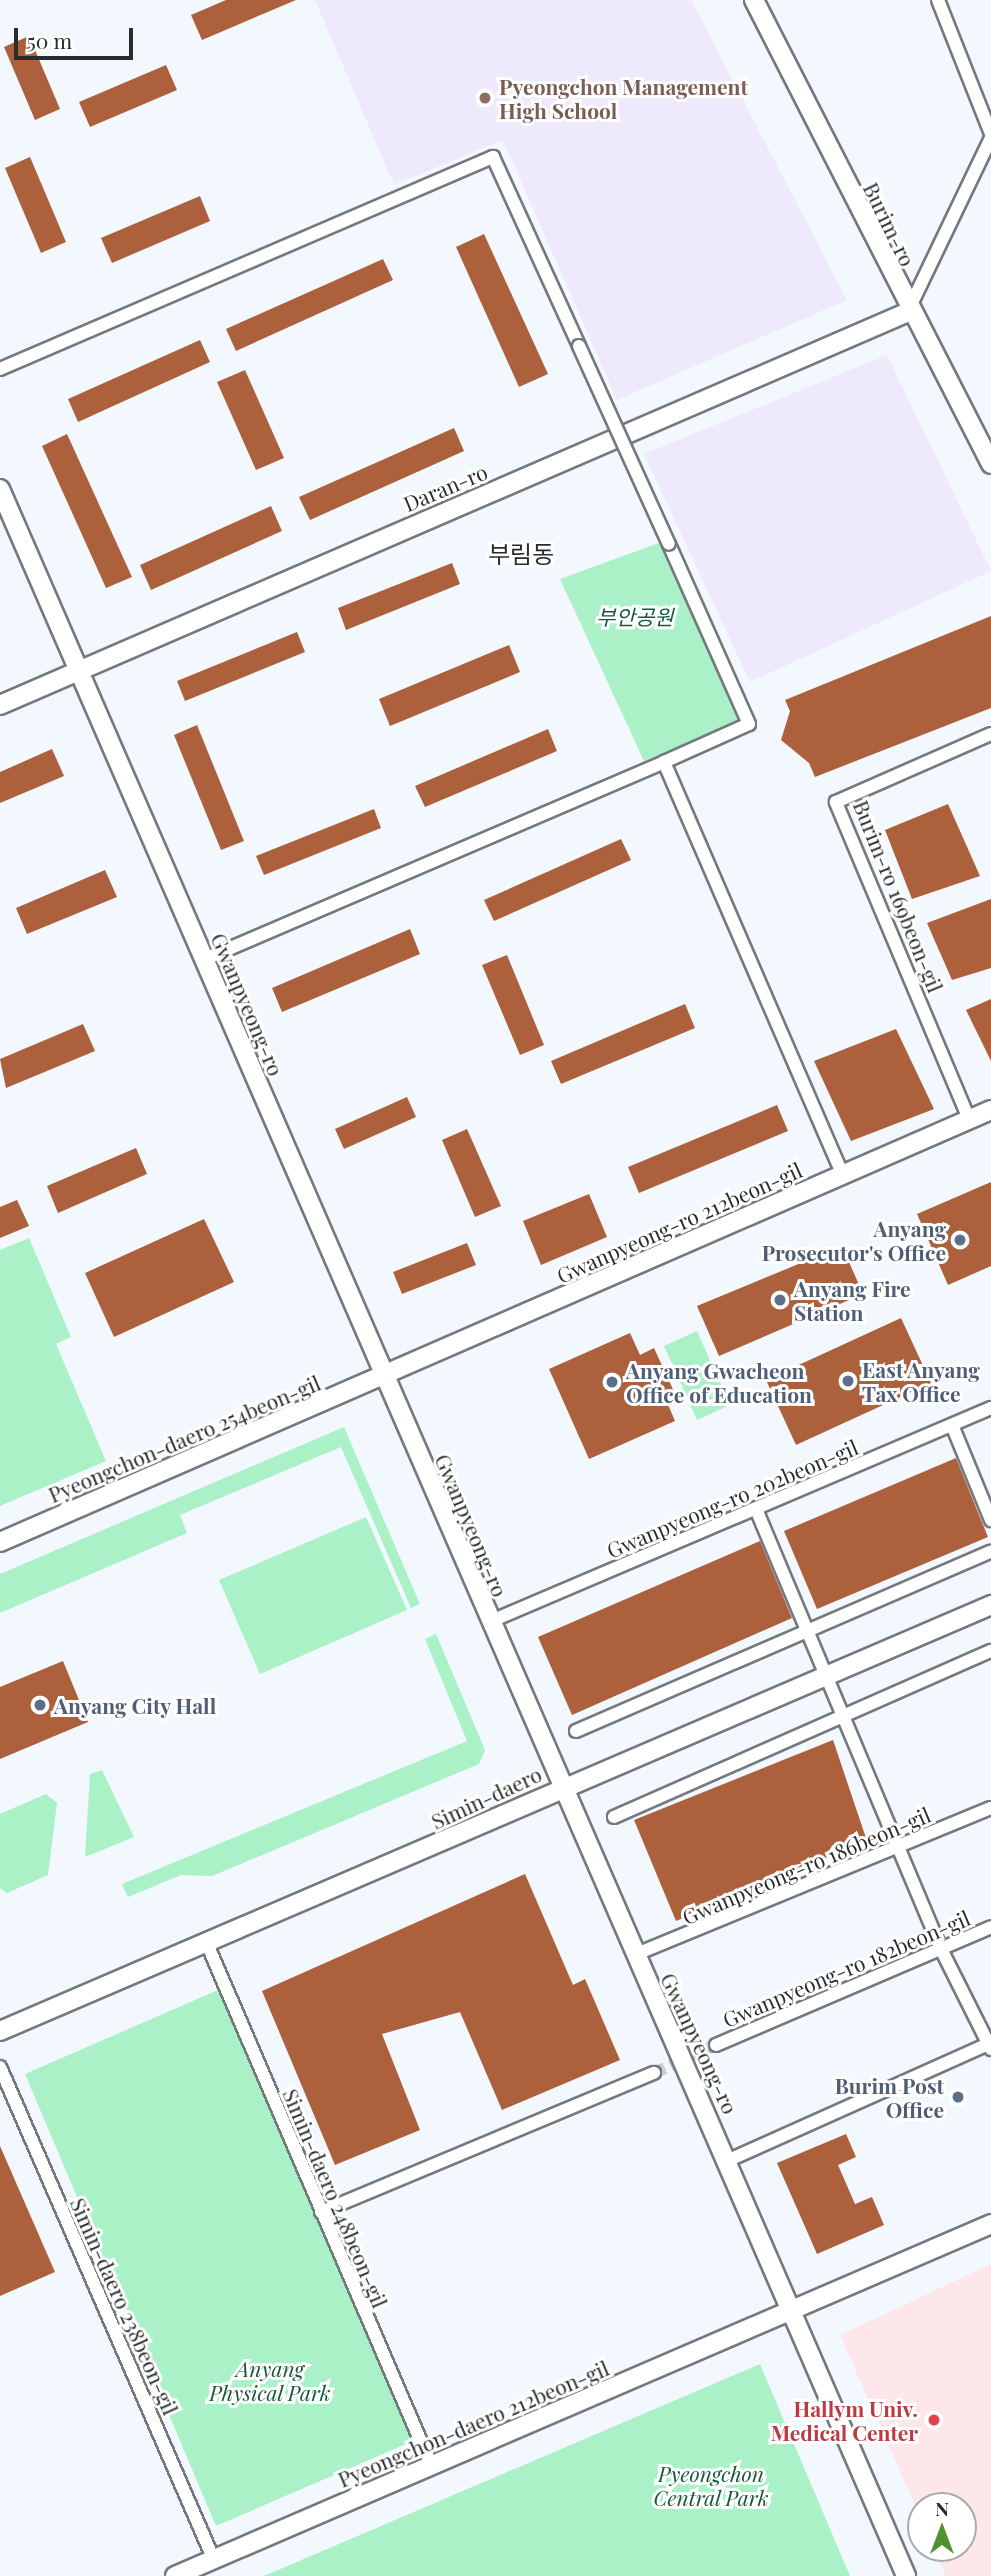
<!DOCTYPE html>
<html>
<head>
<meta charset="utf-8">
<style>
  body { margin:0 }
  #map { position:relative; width:991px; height:2576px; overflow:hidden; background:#f2f8fd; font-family:"Playfair Display","Noto Sans KR",serif }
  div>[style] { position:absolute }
  .education>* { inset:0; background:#eeeafc }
  .medical>* { inset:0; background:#fde7ea }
  .green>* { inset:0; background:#aaf1c7 }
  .building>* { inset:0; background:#ac603c }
  .street-tunnel>* { height:12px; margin-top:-6px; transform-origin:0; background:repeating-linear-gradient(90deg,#cacfd3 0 12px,transparent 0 18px) }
  .roads { filter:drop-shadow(2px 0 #73797e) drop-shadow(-2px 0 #73797e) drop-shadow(0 2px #73797e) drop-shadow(0 -2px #73797e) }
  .street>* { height:12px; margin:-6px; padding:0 6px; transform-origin:6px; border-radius:6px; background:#fff }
  .secondary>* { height:18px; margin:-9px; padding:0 9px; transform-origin:9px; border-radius:9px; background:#fff }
  .bridges { filter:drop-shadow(2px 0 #73797e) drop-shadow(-2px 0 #73797e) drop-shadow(0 2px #73797e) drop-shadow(0 -2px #73797e) }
  .street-bridge>* { height:12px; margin:-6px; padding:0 6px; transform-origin:6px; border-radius:6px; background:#fff }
  .dots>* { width:19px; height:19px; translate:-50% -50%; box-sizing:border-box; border:4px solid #fff; border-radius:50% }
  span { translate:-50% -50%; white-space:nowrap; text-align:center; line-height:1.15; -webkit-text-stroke:6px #fff; paint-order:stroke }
  .education-label { font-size:21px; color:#785e54; font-weight:700 }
  .left { translate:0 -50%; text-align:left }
  .street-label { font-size:21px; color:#292b2d }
  .park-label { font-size:21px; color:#16593a; font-style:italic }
  .service-label { font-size:21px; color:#4e5e75; font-weight:700 }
  .right { translate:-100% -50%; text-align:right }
  .health-label { font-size:21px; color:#be3a42; font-weight:700 }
  .quarter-label { font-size:24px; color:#292b2d }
  .north { position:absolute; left:907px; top:2492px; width:70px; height:70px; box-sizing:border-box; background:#fff; border:2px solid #a9aaab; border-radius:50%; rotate:0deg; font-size:19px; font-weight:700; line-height:28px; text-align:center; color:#292b2d }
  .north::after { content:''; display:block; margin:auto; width:24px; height:32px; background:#529131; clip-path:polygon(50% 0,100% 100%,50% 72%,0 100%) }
  .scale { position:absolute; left:14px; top:28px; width:119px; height:32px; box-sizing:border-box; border:4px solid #292b2d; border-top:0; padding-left:9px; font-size:21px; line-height:24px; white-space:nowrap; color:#292b2d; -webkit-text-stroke:5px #fff; paint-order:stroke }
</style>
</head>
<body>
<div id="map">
  <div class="education">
    <div style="clip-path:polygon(315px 0,691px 0,847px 300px,617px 400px,503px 140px,394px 185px)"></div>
    <div style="clip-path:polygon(887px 355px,991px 571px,750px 682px,644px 454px)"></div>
  </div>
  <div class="medical">
    <div style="clip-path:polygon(991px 2264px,991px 2576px,946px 2576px,934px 2548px,963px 2548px,963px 2506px,921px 2506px,921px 2519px,840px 2335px)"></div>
  </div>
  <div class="green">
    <div style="clip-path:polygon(659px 543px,740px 722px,644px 761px,560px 579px)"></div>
    <div style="clip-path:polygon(29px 1238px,71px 1337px,56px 1344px,106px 1461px,0 1506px,0 1250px)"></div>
    <div style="clip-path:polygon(697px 1331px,730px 1405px,697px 1420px,664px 1346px)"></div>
    <div style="clip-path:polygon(344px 1427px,420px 1604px,411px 1608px,341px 1447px,180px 1515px,187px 1533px,0 1613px,0 1574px)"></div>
    <div style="clip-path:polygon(366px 1517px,407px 1610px,260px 1674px,219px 1580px)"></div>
    <div style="clip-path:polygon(436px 1634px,485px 1750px,479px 1764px,212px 1876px,181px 1875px,128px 1897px,122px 1884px,467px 1741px,425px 1639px)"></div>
    <div style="clip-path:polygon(102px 1770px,134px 1837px,85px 1857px,90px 1774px)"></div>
    <div style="clip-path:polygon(46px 1794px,57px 1803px,48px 1875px,7px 1893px,0 1888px,0 1814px)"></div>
    <div style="clip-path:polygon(218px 1990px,413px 2441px,216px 2526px,25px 2074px)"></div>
    <div style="clip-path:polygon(760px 2364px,850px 2576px,264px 2576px)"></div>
  </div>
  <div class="building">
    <div style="clip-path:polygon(226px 0,296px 0,202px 40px,191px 15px)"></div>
    <div style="clip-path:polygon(29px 36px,60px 109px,35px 120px,4px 47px)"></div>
    <div style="clip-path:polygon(166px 65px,177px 90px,90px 127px,79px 102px)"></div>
    <div style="clip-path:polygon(30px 157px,66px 242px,41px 253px,5px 168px)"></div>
    <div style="clip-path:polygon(200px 196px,210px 221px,112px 263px,101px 238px)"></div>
    <div style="clip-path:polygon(484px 234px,548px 374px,519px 387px,456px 247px)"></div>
    <div style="clip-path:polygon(383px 259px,393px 280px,236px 351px,226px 329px)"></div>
    <div style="clip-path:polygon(200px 340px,210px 362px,78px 422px,68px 399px)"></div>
    <div style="clip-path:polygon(245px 370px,284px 458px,256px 470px,217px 382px)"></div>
    <div style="clip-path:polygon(454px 428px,464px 451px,310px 520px,299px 497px)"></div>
    <div style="clip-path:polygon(67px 434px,132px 577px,106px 588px,42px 446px)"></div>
    <div style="clip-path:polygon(271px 506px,282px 531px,151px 590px,140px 565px)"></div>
    <div style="clip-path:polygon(452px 563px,460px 584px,346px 630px,338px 608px)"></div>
    <div style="clip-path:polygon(991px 616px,991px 708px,815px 777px,809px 763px,781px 740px,790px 711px,785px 700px)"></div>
    <div style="clip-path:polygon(297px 632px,305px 652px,185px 701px,177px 681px)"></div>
    <div style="clip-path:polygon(509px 645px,520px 672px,390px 726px,379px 699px)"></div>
    <div style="clip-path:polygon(197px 725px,244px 841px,221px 850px,174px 735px)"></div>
    <div style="clip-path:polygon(548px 729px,557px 751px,425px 807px,415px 786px)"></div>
    <div style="clip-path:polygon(52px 749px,64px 776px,0 803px,0 772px)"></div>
    <div style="clip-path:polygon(948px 804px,980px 876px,912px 899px,885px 830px)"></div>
    <div style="clip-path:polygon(374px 809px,381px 828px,264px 875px,256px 856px)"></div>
    <div style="clip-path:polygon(621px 839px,631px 860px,494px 921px,484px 900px)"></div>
    <div style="clip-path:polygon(105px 870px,117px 897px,27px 934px,16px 908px)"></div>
    <div style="clip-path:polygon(991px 899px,991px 968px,952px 980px,927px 923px)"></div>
    <div style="clip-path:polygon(410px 929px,420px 954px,282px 1012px,272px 988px)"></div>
    <div style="clip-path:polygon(507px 955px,544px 1045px,520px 1055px,482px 965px)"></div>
    <div style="clip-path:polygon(991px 999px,991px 1061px,966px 1010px)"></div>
    <div style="clip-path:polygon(685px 1004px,695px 1028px,561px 1084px,551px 1061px)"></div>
    <div style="clip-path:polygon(83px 1024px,95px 1051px,6px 1088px,0 1059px)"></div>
    <div style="clip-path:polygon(896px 1029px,934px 1109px,851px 1141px,814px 1061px)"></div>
    <div style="clip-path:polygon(407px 1097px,416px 1117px,344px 1149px,335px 1129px)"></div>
    <div style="clip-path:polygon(777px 1105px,788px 1131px,639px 1193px,628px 1167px)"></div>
    <div style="clip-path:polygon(467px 1129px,501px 1206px,475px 1217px,442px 1140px)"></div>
    <div style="clip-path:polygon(136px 1148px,147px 1174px,58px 1213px,47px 1186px)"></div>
    <div style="clip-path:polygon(991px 1182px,991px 1266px,948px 1285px,917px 1214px)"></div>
    <div style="clip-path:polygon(589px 1194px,607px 1237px,541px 1265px,523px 1221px)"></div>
    <div style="clip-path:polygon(17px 1200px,29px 1226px,0 1238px,0 1207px)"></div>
    <div style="clip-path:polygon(204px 1219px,234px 1282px,114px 1337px,85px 1273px)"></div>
    <div style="clip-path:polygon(467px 1243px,476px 1265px,402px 1294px,393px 1272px)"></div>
    <div style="clip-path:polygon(842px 1246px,863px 1294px,719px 1356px,697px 1306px)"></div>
    <div style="clip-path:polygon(901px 1318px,931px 1383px,796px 1445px,766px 1380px)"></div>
    <div style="clip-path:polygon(630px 1333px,640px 1355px,654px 1348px,676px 1396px,666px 1400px,675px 1421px,589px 1459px,549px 1369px)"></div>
    <div style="clip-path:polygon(956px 1458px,988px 1537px,817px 1609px,784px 1531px)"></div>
    <div style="clip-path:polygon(760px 1541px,792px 1618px,572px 1715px,538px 1637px)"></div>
    <div style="clip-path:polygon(63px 1661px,88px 1722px,0 1759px,0 1687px)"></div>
    <div style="clip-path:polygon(833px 1740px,867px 1841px,676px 1921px,634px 1820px)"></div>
    <div style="clip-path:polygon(525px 1874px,573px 1985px,585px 1979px,620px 2060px,502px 2110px,460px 2012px,382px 2034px,420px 2130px,335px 2165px,262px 1991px)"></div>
    <div style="clip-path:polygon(846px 2134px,856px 2157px,838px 2165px,855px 2204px,872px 2197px,884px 2225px,817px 2254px,777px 2163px)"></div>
    <div style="clip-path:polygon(0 2146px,55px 2272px,0 2296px)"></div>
  </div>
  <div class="street-tunnel">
    <div style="left:654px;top:2073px;width:68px;rotate:-24.3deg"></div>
  </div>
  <div class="roads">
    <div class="street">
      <div style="left:938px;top:0;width:144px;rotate:68.4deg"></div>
      <div style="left:908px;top:311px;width:192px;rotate:-64.4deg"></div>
      <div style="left:0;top:369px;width:537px;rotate:-23.27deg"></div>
      <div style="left:493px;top:157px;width:208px;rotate:65.5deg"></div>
      <div style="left:664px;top:762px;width:93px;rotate:-24.1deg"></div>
      <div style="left:749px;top:724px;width:197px;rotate:-114deg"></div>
      <div style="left:205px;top:959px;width:499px;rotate:-23.2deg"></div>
      <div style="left:664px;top:762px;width:450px;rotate:66.6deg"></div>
      <div style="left:969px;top:1119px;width:344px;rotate:-112.8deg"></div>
      <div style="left:836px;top:802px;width:169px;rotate:-23.7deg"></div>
      <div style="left:952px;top:1425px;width:103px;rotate:67.7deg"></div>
      <div style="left:756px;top:1509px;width:477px;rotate:67.2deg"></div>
      <div style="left:941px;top:1949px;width:112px;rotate:63.4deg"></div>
      <div style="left:489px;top:1622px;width:546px;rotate:-23.09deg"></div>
      <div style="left:576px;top:1731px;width:452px;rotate:-23.4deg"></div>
      <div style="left:614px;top:1817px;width:412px;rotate:-23.8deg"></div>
      <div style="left:208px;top:1946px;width:565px;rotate:66.75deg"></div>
      <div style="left:634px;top:1955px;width:386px;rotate:-22.4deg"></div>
      <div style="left:716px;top:2045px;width:299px;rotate:-23.2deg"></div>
      <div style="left:0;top:2067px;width:537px;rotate:66.54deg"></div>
      <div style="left:729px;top:2160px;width:287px;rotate:-24.1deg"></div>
      <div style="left:321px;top:2212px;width:361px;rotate:-22.7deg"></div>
    </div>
    <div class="secondary">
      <div style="left:754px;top:0;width:521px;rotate:62.94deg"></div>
      <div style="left:0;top:489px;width:2275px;rotate:66.53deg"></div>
      <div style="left:0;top:705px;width:989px;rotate:-23.4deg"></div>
      <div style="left:0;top:1542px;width:1081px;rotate:-23.55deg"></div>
      <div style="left:0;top:2031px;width:1079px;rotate:-23.26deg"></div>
      <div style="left:175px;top:2576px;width:889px;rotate:-23.33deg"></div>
    </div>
  </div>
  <div class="bridges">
    <div class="street-bridge">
      <div style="left:579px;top:346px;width:217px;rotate:65.6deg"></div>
    </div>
  </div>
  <div class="dots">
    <div style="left:485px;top:98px;background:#8d6e63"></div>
    <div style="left:960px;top:1240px;background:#5c6f8a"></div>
    <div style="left:780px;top:1300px;background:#5c6f8a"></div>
    <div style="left:848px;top:1381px;background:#5c6f8a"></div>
    <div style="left:612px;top:1382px;background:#5c6f8a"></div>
    <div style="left:40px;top:1705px;background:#5c6f8a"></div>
    <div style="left:958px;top:2097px;background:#5c6f8a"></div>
    <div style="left:934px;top:2420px;background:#e0444e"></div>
  </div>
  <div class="education-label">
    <span class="left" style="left:499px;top:98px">Pyeongchon Management<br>High School</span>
  </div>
  <div class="street-label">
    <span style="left:890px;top:224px;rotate:64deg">Burim-ro</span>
    <span style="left:445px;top:487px;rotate:-23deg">Daran-ro</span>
    <span style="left:899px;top:896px;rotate:68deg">Burim-ro 169beon-gil</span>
    <span style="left:248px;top:1004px;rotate:67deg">Gwanpyeong-ro</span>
    <span style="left:679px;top:1222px;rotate:-24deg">Gwanpyeong-ro 212beon-gil</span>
    <span style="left:184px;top:1438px;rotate:-23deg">Pyeongchon-daero 254beon-gil</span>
    <span style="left:732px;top:1498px;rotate:-23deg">Gwanpyeong-ro 202beon-gil</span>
    <span style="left:472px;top:1525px;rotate:67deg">Gwanpyeong-ro</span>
    <span style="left:486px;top:1797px;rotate:-25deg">Simin-daero</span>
    <span style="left:806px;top:1865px;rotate:-23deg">Gwanpyeong-ro 186beon-gil</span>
    <span style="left:846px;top:1968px;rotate:-23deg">Gwanpyeong-ro 182beon-gil</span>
    <span style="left:700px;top:2043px;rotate:65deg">Gwanpyeong-ro</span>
    <span style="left:336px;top:2198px;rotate:67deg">Simin-daero 248beon-gil</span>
    <span style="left:125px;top:2306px;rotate:66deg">Simin-daero 238beon-gil</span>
    <span style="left:473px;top:2423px;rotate:-23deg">Pyeongchon-daero 212beon-gil</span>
  </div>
  <div class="park-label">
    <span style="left:635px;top:616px">부안공원</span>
    <span style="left:270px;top:2380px">Anyang<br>Physical Park</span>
    <span style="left:711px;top:2485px">Pyeongchon<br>Central Park</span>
  </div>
  <div class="service-label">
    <span class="right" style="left:946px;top:1240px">Anyang<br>Prosecutor's Office</span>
    <span class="left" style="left:794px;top:1300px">Anyang Fire<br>Station</span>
    <span class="left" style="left:862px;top:1381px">East Anyang<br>Tax Office</span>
    <span class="left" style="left:626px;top:1382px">Anyang Gwacheon<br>Office of Education</span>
    <span class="left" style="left:54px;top:1705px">Anyang City Hall</span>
    <span class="right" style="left:944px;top:2097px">Burim Post<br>Office</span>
  </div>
  <div class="health-label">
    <span class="right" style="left:918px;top:2420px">Hallym Univ.<br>Medical Center</span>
  </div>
  <div class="quarter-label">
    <span style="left:521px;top:554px">부림동</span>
  </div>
  <div class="north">N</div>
  <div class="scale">50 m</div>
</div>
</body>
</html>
